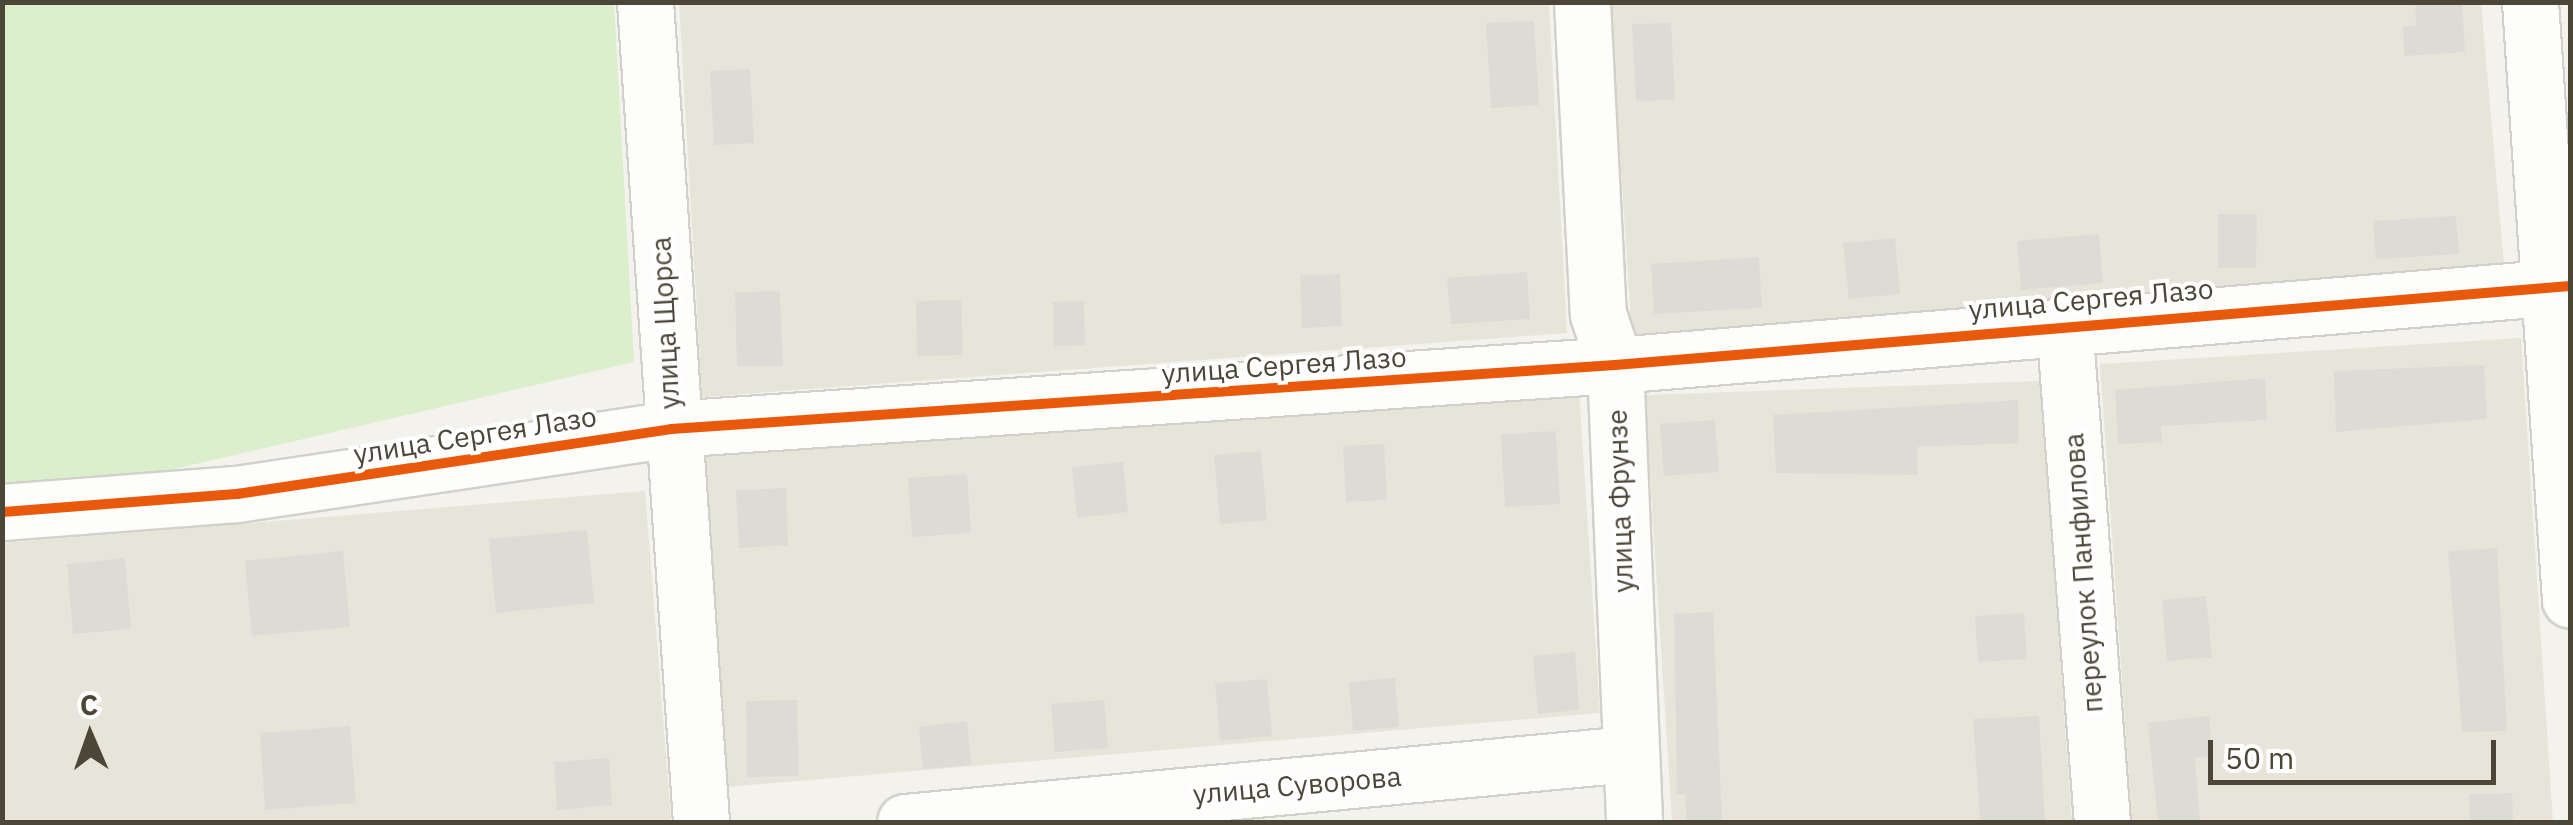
<!DOCTYPE html>
<html>
<head>
<meta charset="utf-8">
<style>
  body { margin:0 }
  #map { position:relative; width:2573px; height:825px; overflow:hidden; background:#f3f2ed; font-family:"IBM Plex Sans",sans-serif }
  div>[style] { position:absolute }
  .residential>* { inset:0; background:#e7e5da }
  .green>* { inset:0; background:#dbefcc }
  .building>* { inset:0; background:#dddbd5 }
  .roads { filter:drop-shadow(2px 0 #d1d0ca) drop-shadow(-2px 0 #d1d0ca) drop-shadow(0 2px #d1d0ca) drop-shadow(0 -2px #d1d0ca) }
  .minor>* { height:55px; margin:-27.5px; padding:0 27.5px; transform-origin:27.5px; border-radius:27.5px; background:#fdfdfc }
  .cycleway>* { height:10px; margin:-5px; padding:0 5px; transform-origin:5px; border-radius:5px; background:#e8590c }
  span { translate:-50% -50%; white-space:nowrap; text-align:center; line-height:1.15; -webkit-text-stroke:8px #fff; paint-order:stroke }
  .street-label { font-size:28px; color:#4b4637 }
  .frame { position:absolute; inset:0; border:5px solid #4b4637; pointer-events:none }
  .north { position:absolute; left:40px; top:685px; width:100px; height:100px; -webkit-text-stroke:8px #fff; paint-order:stroke; rotate:358deg; font-size:28px; font-weight:700; line-height:40px; text-align:center; color:#4b4637 }
  .north::after { content:''; display:block; margin:auto; width:35px; height:45px; background:#4b4637; clip-path:polygon(50% 0,100% 100%,50% 72%,0 100%) }
  .scale { position:absolute; left:2208px; top:740px; width:288px; height:45px; box-sizing:border-box; border:5px solid #4b4637; border-top:0; padding-left:12px; font-size:30px; line-height:35px; white-space:nowrap; color:#4b4637; -webkit-text-stroke:8px #fff; paint-order:stroke }
</style>
</head>
<body>
<div id="map">
  <div class="residential">
    <div style="clip-path:polygon(679px 3px,1549px 3px,1567px 333px,702px 397px)"></div>
    <div style="clip-path:polygon(1610px 3px,2481px 3px,2504px 265px,1632px 336px)"></div>
    <div style="clip-path:polygon(2521px 338px,2553px 822px,2132px 822px,2100px 364px)"></div>
    <div style="clip-path:polygon(2040px 381px,2072px 822px,1672px 822px,1645px 395px)"></div>
    <div style="clip-path:polygon(1579px 391px,1600px 713px,714px 788px,690px 458px)"></div>
    <div style="clip-path:polygon(645px 491px,671px 820px,3px 822px,3px 543px)"></div>
  </div>
  <div class="green">
    <div style="clip-path:polygon(2px 3px,614px 3px,634px 362px,123px 481px,3px 484px)"></div>
  </div>
  <div class="building">
    <div style="clip-path:polygon(2415px 2px,2462px 2px,2465px 52px,2404px 56px,2403px 27px,2416px 25px)"></div>
    <div style="clip-path:polygon(1534px 21px,1539px 105px,1491px 108px,1486px 23px)"></div>
    <div style="clip-path:polygon(1671px 23px,1675px 100px,1636px 101px,1632px 24px)"></div>
    <div style="clip-path:polygon(750px 69px,754px 143px,714px 145px,710px 71px)"></div>
    <div style="clip-path:polygon(2218px 214px,2257px 214px,2256px 268px,2218px 268px)"></div>
    <div style="clip-path:polygon(2456px 216px,2459px 254px,2376px 259px,2373px 221px)"></div>
    <div style="clip-path:polygon(2099px 234px,2103px 283px,2021px 290px,2017px 241px)"></div>
    <div style="clip-path:polygon(1895px 238px,1900px 294px,1849px 299px,1843px 243px)"></div>
    <div style="clip-path:polygon(1759px 257px,1762px 308px,1654px 314px,1651px 264px)"></div>
    <div style="clip-path:polygon(1527px 272px,1530px 319px,1451px 324px,1447px 278px)"></div>
    <div style="clip-path:polygon(1340px 274px,1342px 326px,1302px 328px,1300px 275px)"></div>
    <div style="clip-path:polygon(780px 291px,783px 366px,737px 366px,735px 292px)"></div>
    <div style="clip-path:polygon(961px 300px,963px 355px,917px 356px,916px 301px)"></div>
    <div style="clip-path:polygon(1084px 301px,1085px 345px,1054px 346px,1053px 302px)"></div>
    <div style="clip-path:polygon(2484px 365px,2487px 419px,2336px 432px,2334px 371px)"></div>
    <div style="clip-path:polygon(2265px 378px,2267px 420px,2161px 426px,2162px 442px,2118px 444px,2115px 390px)"></div>
    <div style="clip-path:polygon(2018px 400px,2019px 443px,1917px 447px,1918px 475px,1776px 473px,1773px 415px)"></div>
    <div style="clip-path:polygon(1715px 420px,1719px 472px,1664px 476px,1660px 424px)"></div>
    <div style="clip-path:polygon(1556px 431px,1560px 504px,1505px 507px,1501px 434px)"></div>
    <div style="clip-path:polygon(1384px 444px,1387px 500px,1346px 502px,1343px 446px)"></div>
    <div style="clip-path:polygon(1261px 451px,1267px 520px,1220px 524px,1214px 455px)"></div>
    <div style="clip-path:polygon(1123px 462px,1128px 512px,1077px 518px,1072px 467px)"></div>
    <div style="clip-path:polygon(967px 474px,971px 533px,912px 537px,908px 478px)"></div>
    <div style="clip-path:polygon(786px 488px,788px 545px,739px 548px,736px 490px)"></div>
    <div style="clip-path:polygon(587px 530px,594px 603px,496px 613px,489px 539px)"></div>
    <div style="clip-path:polygon(2497px 548px,2507px 731px,2462px 732px,2448px 551px)"></div>
    <div style="clip-path:polygon(343px 551px,350px 627px,252px 636px,245px 561px)"></div>
    <div style="clip-path:polygon(125px 558px,131px 629px,73px 634px,67px 564px)"></div>
    <div style="clip-path:polygon(2206px 596px,2212px 657px,2167px 661px,2162px 600px)"></div>
    <div style="clip-path:polygon(1713px 612px,1722px 822px,1687px 822px,1685px 794px,1677px 794px,1674px 614px)"></div>
    <div style="clip-path:polygon(2024px 613px,2027px 659px,1978px 662px,1975px 616px)"></div>
    <div style="clip-path:polygon(1575px 652px,1579px 710px,1538px 714px,1533px 656px)"></div>
    <div style="clip-path:polygon(1395px 678px,1399px 727px,1353px 731px,1349px 682px)"></div>
    <div style="clip-path:polygon(1267px 679px,1272px 736px,1220px 741px,1215px 683px)"></div>
    <div style="clip-path:polygon(797px 700px,799px 776px,747px 777px,746px 701px)"></div>
    <div style="clip-path:polygon(1104px 700px,1108px 748px,1055px 752px,1051px 704px)"></div>
    <div style="clip-path:polygon(2039px 716px,2045px 822px,1980px 822px,1973px 719px)"></div>
    <div style="clip-path:polygon(2209px 716px,2213px 756px,2195px 758px,2200px 822px,2158px 822px,2148px 723px)"></div>
    <div style="clip-path:polygon(967px 721px,971px 765px,923px 769px,919px 727px)"></div>
    <div style="clip-path:polygon(350px 726px,356px 803px,265px 810px,260px 733px)"></div>
    <div style="clip-path:polygon(609px 758px,612px 805px,557px 810px,554px 762px)"></div>
    <div style="clip-path:polygon(2512px 793px,2513px 822px,2470px 822px,2469px 794px)"></div>
  </div>
  <div class="roads">
    <div class="minor">
      <div style="left:645px;top:2px;width:822px;rotate:86.09deg"></div>
      <div style="left:1582px;top:2px;width:312px;rotate:87.1deg"></div>
      <div style="left:1598px;top:314px;width:54px;rotate:71.6deg"></div>
      <div style="left:1615px;top:365px;width:457px;rotate:87.6deg"></div>
      <div style="left:2530px;top:2px;width:599px;rotate:86.17deg"></div>
      <div style="left:2064px;top:323px;width:500px;rotate:85.65deg"></div>
      <div style="left:2px;top:512px;width:236px;rotate:-4.4deg"></div>
      <div style="left:237px;top:494px;width:439px;rotate:-8.5deg"></div>
      <div style="left:671px;top:429px;width:946px;rotate:-3.88deg"></div>
      <div style="left:1615px;top:365px;width:958px;rotate:-4.73deg"></div>
      <div style="left:905px;top:822px;width:727px;rotate:-5.37deg"></div>
    </div>
  </div>
  <div class="cycleway">
    <div style="left:2px;top:512px;width:236px;rotate:-4.4deg"></div>
    <div style="left:237px;top:494px;width:439px;rotate:-8.5deg"></div>
    <div style="left:671px;top:429px;width:946px;rotate:-3.88deg"></div>
    <div style="left:1615px;top:365px;width:958px;rotate:-4.73deg"></div>
  </div>
  <div class="street-label">
    <span style="left:2091px;top:299px;rotate:-5deg">улица Сергея Лазо</span>
    <span style="left:665px;top:323px;rotate:-93deg">улица Щорса</span>
    <span style="left:1284px;top:365px;rotate:-4deg">улица Сергея Лазо</span>
    <span style="left:475px;top:435px;rotate:-9deg">улица Сергея Лазо</span>
    <span style="left:1620px;top:501px;rotate:-92deg">улица Фрунзе</span>
    <span style="left:2083px;top:573px;rotate:-94deg">переулок Панфилова</span>
    <span style="left:1297px;top:785px;rotate:-5deg">улица Суворова</span>
  </div>
  <div class="frame"></div>
  <div class="north">С</div>
  <div class="scale">50 m</div>
</div>
</body>
</html>
